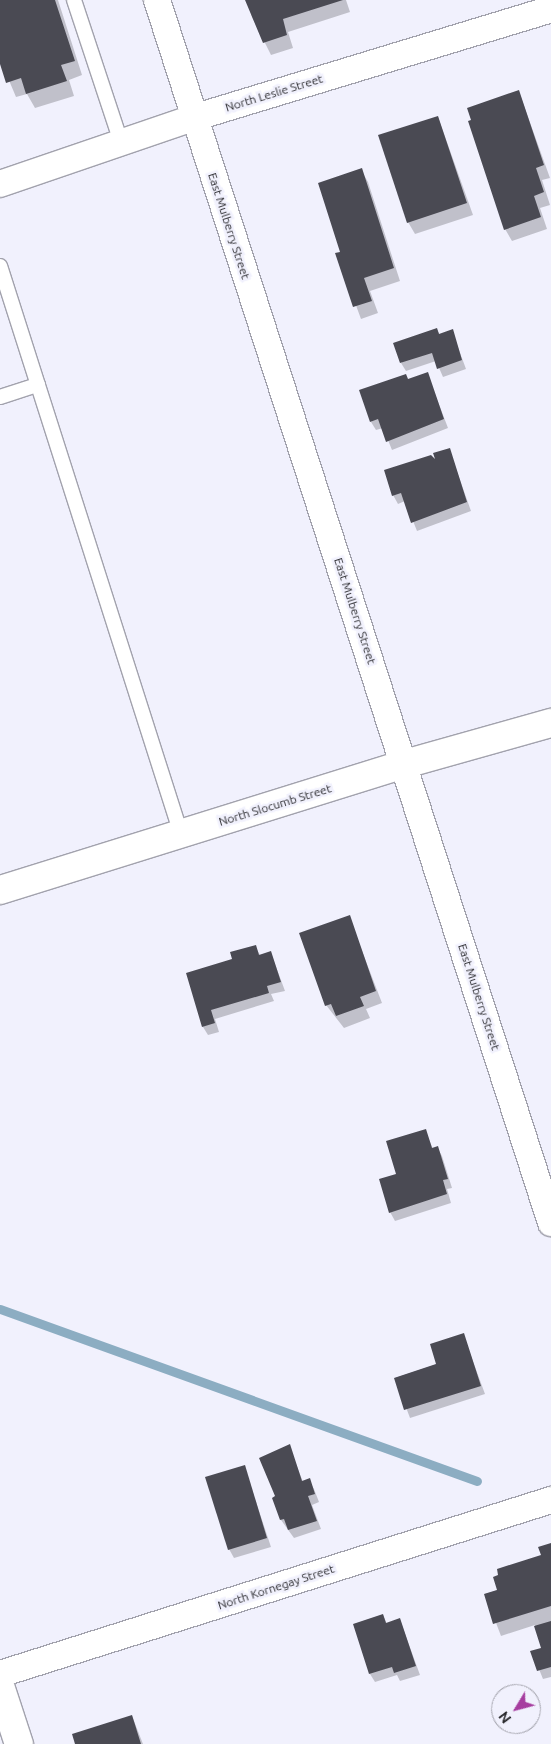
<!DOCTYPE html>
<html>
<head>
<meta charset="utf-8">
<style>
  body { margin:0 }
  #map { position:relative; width:551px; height:1744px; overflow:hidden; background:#f1f1fd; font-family:Ubuntu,sans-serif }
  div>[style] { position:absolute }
  .shadow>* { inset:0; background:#0003 }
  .stream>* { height:9px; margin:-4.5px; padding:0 4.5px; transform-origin:4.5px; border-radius:4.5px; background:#8cadc2 }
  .building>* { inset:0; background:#4a4a53 }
  .roads { filter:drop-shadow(1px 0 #a2a2ad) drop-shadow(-1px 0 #a2a2ad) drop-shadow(0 1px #a2a2ad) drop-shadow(0 -1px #a2a2ad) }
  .service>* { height:14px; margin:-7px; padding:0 7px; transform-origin:7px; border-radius:7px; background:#fff }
  .minor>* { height:26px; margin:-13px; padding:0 13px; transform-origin:13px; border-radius:13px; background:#fff }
  .tertiary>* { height:28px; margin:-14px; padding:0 14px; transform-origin:14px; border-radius:14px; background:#fff }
  .primary>* { height:28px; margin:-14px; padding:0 14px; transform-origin:14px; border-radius:14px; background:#fff }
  span { translate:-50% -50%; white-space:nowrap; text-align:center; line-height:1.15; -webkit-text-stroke:5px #f1f1fd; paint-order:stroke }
  .street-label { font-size:12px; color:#29292d }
  .north { position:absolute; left:491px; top:1684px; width:50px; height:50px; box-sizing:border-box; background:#f1f1fd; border:1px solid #a1a1aa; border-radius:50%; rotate:233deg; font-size:14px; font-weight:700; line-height:20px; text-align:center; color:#29292d }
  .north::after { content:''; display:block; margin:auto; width:18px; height:22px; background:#a63d9f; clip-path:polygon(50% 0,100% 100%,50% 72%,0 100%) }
</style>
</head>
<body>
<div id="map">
  <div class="shadow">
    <div style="clip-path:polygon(0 0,58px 0,82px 75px,69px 80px,74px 96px,35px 108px,27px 94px,16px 97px,0 59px)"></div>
    <div style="clip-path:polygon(247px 0,346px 0,350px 12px,288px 32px,293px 48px,271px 55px,252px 17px)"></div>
    <div style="clip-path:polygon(519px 92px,550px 178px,542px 180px,550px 205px,540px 208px,547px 229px,512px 241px,505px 229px)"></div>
    <div style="clip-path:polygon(438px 117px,473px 215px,415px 234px,408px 222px)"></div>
    <div style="clip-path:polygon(361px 170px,368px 182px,400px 281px,370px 291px,378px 313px,361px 319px,337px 254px,342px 253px)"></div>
    <div style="clip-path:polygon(437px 330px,440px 335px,452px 331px,466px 369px,443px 377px,436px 361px,406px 371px,401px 363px)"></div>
    <div style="clip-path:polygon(427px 373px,448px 428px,392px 450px,383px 428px,376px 430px,371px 422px,408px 380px)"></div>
    <div style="clip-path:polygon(449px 449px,471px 511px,417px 531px,405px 501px,398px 504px,393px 495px,438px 463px)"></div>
    <div style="clip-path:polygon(349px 917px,382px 1003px,366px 1009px,370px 1018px,344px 1028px,326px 1005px)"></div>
    <div style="clip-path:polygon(255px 946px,260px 955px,271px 953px,285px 991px,271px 994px,274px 1001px,215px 1019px,219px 1032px,208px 1035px,203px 1027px,233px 960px)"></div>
    <div style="clip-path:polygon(425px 1130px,433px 1149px,437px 1147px,442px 1156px,452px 1188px,447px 1189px,451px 1203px,395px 1221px,390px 1212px,397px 1175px)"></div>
    <div style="clip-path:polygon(463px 1334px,485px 1394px,410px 1418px,395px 1378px,438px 1364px)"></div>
    <div style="clip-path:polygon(289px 1446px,303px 1482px,309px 1480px,314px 1489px,319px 1502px,312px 1505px,321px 1529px,294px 1538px,281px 1520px,277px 1497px)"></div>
    <div style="clip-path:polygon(244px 1466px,271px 1547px,234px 1558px,229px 1549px)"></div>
    <div style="clip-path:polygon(551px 1544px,551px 1677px,543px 1679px,532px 1652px,543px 1649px,535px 1625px,501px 1636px,485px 1594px,498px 1590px,542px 1556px)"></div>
    <div style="clip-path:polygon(383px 1615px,387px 1624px,400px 1620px,420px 1675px,400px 1681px,397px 1675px,375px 1682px,370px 1674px)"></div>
    <div style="clip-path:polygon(132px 1716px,143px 1744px,76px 1744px)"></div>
  </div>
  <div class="stream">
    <div style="left:0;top:1309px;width:507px;rotate:19.83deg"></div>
  </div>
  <div class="building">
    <div style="clip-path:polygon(0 0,55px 0,75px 61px,61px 65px,67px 81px,26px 94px,21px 78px,6px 83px,0 64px)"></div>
    <div style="clip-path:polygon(245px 0,343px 0,283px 19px,287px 35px,263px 43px)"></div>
    <div style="clip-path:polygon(519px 90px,544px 165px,536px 168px,544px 192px,534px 196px,541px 217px,504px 230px,468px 121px,471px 120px,467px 108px)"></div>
    <div style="clip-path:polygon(438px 116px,467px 203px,407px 223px,378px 135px)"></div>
    <div style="clip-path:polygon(362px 168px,394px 268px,364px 278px,372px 301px,353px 307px,335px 253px,340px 252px,318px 183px)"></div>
    <div style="clip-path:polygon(437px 328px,439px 334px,453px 329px,462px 360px,437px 369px,432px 353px,400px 363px,393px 343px)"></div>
    <div style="clip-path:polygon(428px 372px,444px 419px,386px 442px,378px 419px,370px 422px,359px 390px,406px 374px,408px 379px)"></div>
    <div style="clip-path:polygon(450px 448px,467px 502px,411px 523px,401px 493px,392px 496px,384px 470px,431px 455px,435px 459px,433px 453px)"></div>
    <div style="clip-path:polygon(350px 915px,376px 991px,360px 997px,364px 1006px,336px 1016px,331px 1004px,325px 1006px,299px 933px)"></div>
    <div style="clip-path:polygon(256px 945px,259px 955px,271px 951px,281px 982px,267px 986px,269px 993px,211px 1010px,215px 1023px,202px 1027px,186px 973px,232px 959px,230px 952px)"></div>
    <div style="clip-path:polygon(426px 1129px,432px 1148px,438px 1146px,448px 1179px,443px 1180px,447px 1194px,389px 1213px,379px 1179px,396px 1174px,386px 1141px)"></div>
    <div style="clip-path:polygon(464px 1333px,481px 1386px,404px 1410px,394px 1378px,436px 1364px,430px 1344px)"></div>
    <div style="clip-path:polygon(290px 1444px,302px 1481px,310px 1478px,315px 1494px,308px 1496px,317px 1521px,288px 1530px,284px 1519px,280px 1520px,272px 1498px,275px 1496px,259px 1458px)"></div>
    <div style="clip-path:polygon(245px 1465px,267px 1538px,228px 1550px,205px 1477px)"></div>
    <div style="clip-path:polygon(551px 1543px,551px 1606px,493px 1624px,484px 1594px,497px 1590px,493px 1577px,498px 1575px,497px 1569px,541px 1555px,538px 1547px)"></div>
    <div style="clip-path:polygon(383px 1614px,386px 1623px,400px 1618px,416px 1666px,394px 1673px,392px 1667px,369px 1674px,353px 1624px)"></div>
    <div style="clip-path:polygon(551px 1621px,551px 1667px,537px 1671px,530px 1651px,541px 1648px,534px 1626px)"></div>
    <div style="clip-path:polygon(132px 1715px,141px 1744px,75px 1744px,72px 1734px)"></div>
  </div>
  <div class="roads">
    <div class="service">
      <div style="left:74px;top:0;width:150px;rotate:71.7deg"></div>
      <div style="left:0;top:266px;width:596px;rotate:72.32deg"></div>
      <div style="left:0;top:397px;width:40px;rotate:-18deg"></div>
    </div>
    <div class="minor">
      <div style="left:157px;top:0;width:1285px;rotate:72.14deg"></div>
      <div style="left:0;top:184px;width:204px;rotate:-18.9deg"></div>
      <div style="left:193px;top:118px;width:374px;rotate:-16.9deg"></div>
      <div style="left:0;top:1674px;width:578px;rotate:-17.53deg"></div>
    </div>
    <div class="tertiary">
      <div style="left:0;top:890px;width:424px;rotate:-17.3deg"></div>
      <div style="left:405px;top:764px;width:152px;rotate:-15.7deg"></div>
    </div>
    <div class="primary">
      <div style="left:0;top:1686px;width:61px;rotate:71.9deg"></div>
    </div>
  </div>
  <div class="street-label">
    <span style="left:274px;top:93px;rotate:-17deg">North Leslie Street</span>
    <span style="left:229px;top:226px;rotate:72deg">East Mulberry Street</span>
    <span style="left:355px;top:611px;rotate:72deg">East Mulberry Street</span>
    <span style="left:275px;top:805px;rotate:-17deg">North Slocumb Street</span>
    <span style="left:479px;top:997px;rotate:72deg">East Mulberry Street</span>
    <span style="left:276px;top:1587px;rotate:-18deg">North Kornegay Street</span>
  </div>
  <div class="north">N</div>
</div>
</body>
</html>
